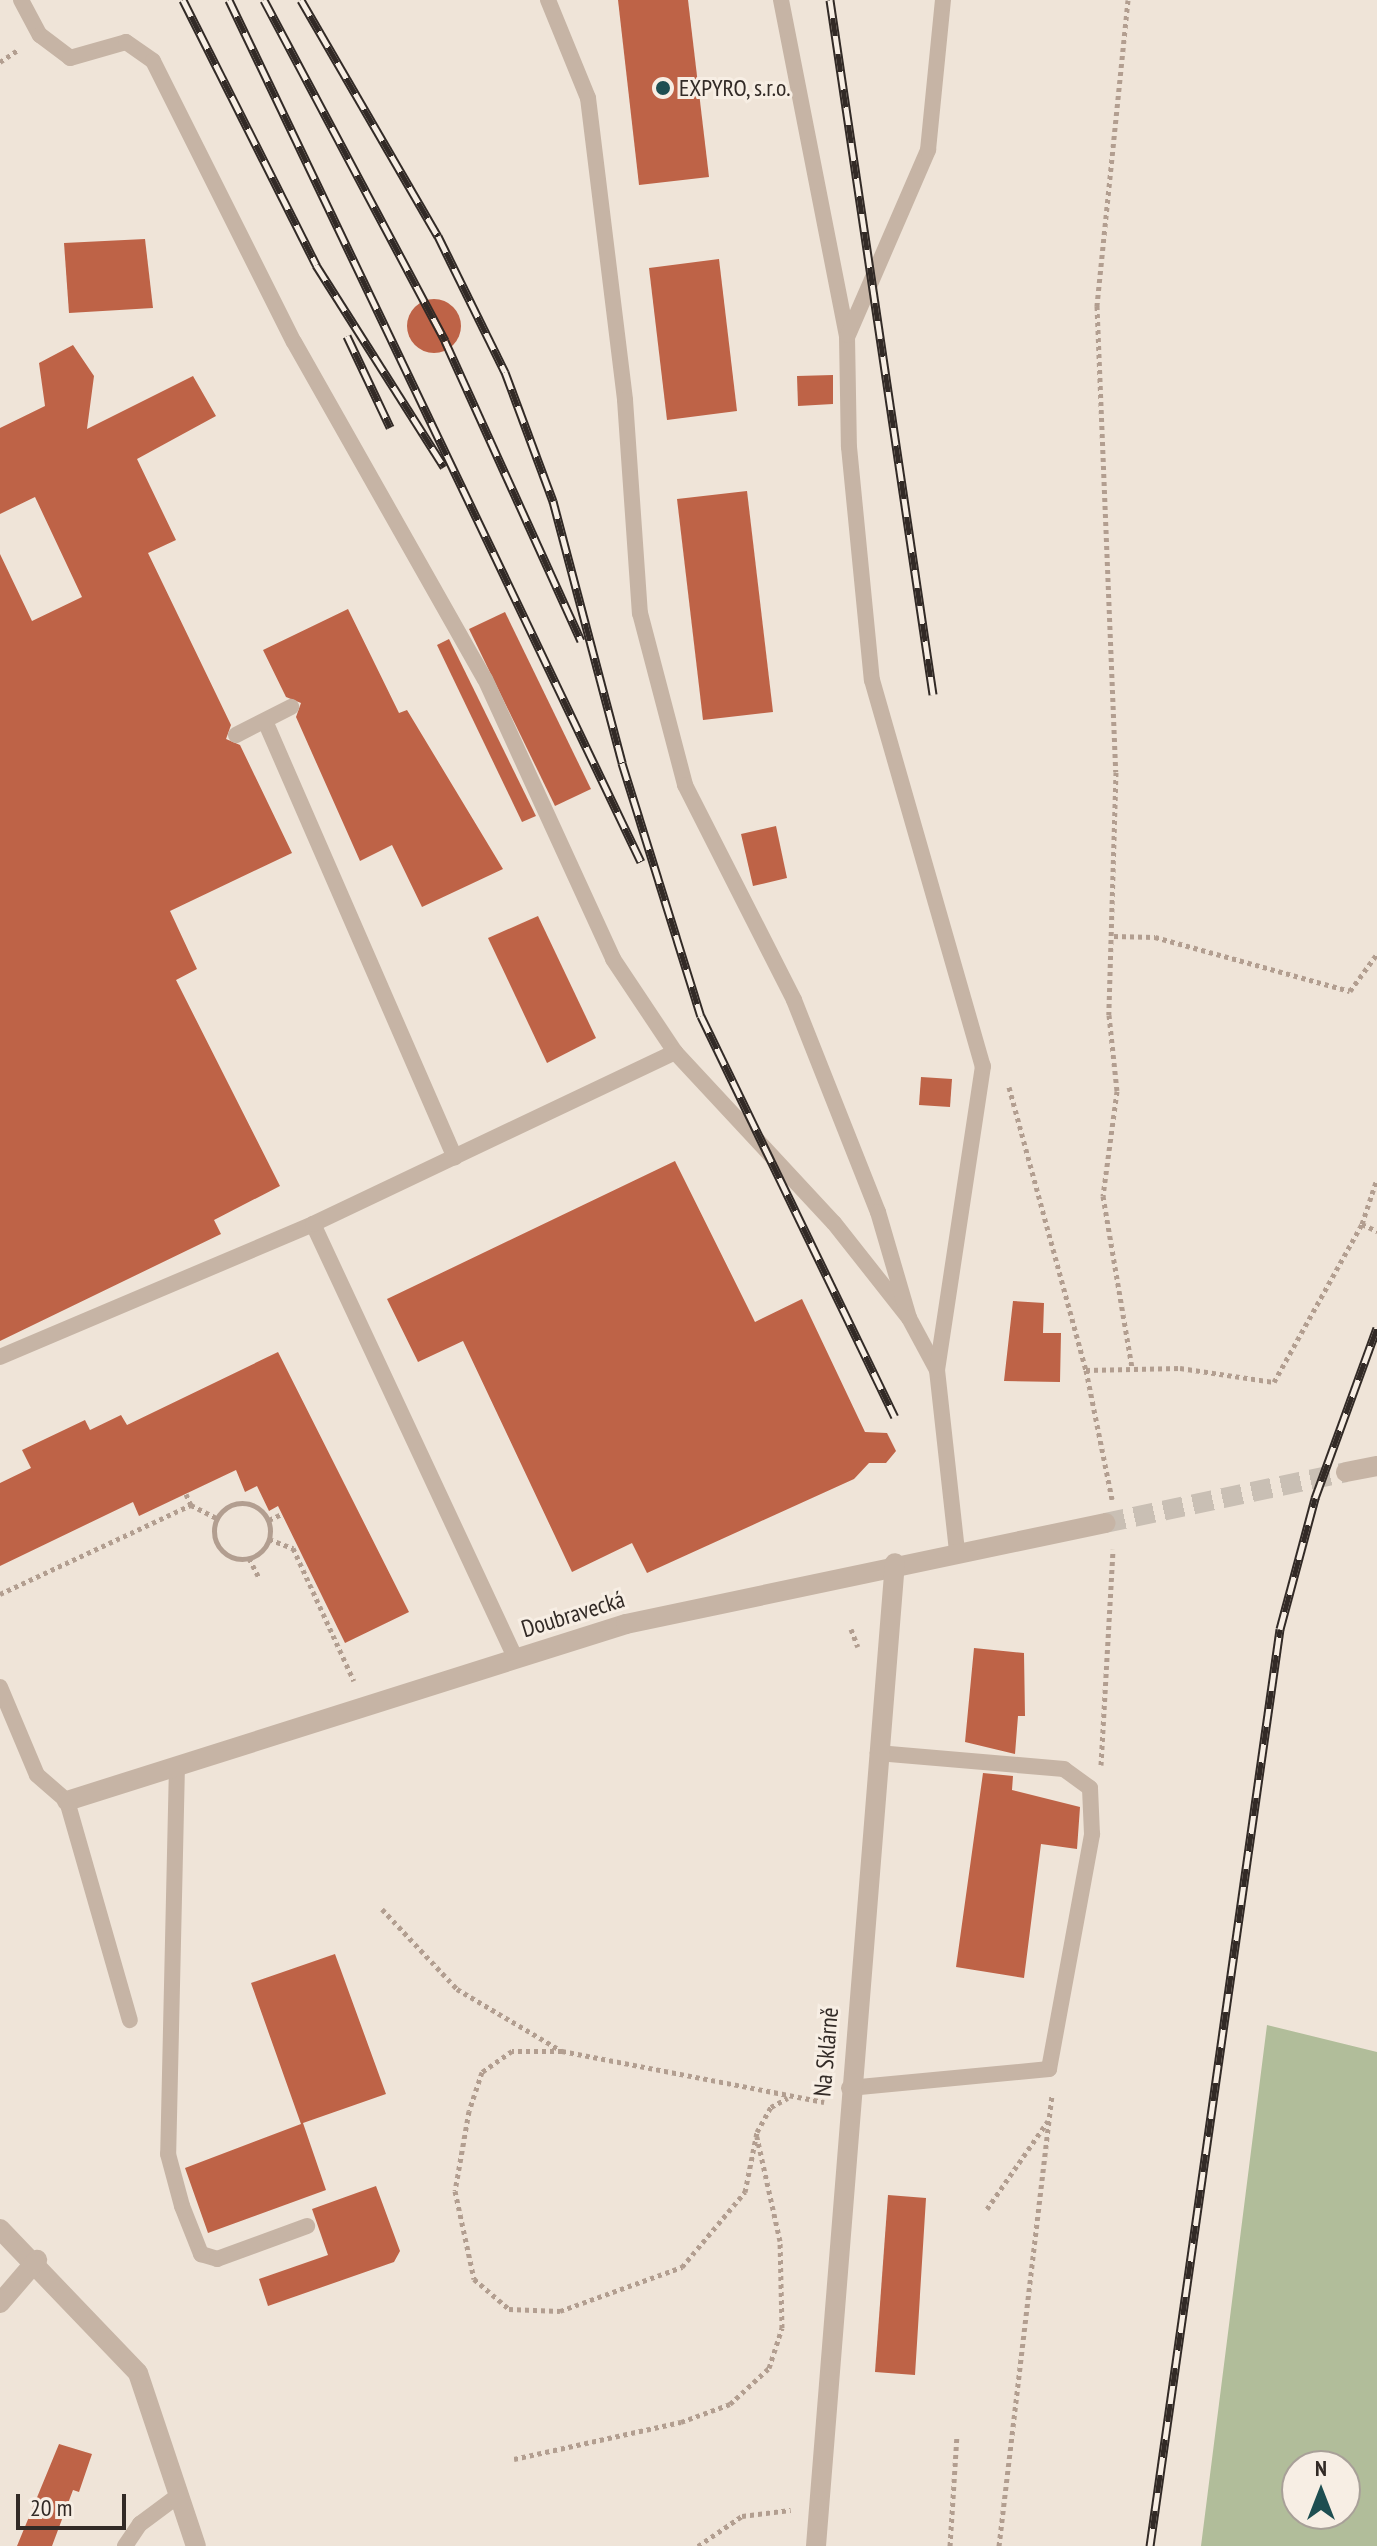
<!DOCTYPE html>
<html>
<head>
<meta charset="utf-8">
<style>
  body { margin:0 }
  #map { position:relative; width:1377px; height:2546px; overflow:hidden; background:#efe4d8; font-family:"PT Sans Narrow",sans-serif }
  div>[style] { position:absolute }
  .green>* { inset:0; background:#b1bd9a }
  .building>* { inset:0; background:#be6347 }
  .round { border-radius:50% }
  .street-tunnel>* { height:20px; margin-top:-10px; transform-origin:0; background:repeating-linear-gradient(90deg,#c9bfb4 0 20px,transparent 0 30px) }
  .path>* { height:5px; margin-top:-2.5px; transform-origin:0; background:repeating-linear-gradient(90deg,#b29e90 0 4px,transparent 0 8px) }
  .path>.ring { margin:-2.5px; padding:0; box-sizing:content-box; background:none; border:5px solid #b29e90; border-radius:50% }
  .lane>* { height:16px; margin:-8px; padding:0 8px; transform-origin:8px; border-radius:8px; background:#c6b4a5 }
  .street>* { height:20px; margin:-10px; padding:0 10px; transform-origin:10px; border-radius:10px; background:#c6b4a5 }
  .rail>* { height:9px; margin-top:-4.5px; transform-origin:0; background:repeating-linear-gradient(90deg,#f7eee4 0 18px,#322a26 0 36px); box-sizing:border-box; border-block:2px solid #322a26 }
  .dots>* { width:22px; height:22px; translate:-50% -50%; box-sizing:border-box; border:4px solid #f7eee4; border-radius:50% }
  span { translate:-50% -50%; white-space:nowrap; text-align:center; line-height:1.15; -webkit-text-stroke:6px #f7eee4; paint-order:stroke }
  .poi-label { font-size:24px; color:#322a26 }
  .left { translate:0 -50%; text-align:left }
  .street-label { font-size:24px; color:#322a26 }
  .north { position:absolute; left:1281px; top:2450px; width:80px; height:80px; box-sizing:border-box; background:#f7eee4; border:2px solid #a8a098; border-radius:50%; rotate:0deg; font-size:22px; font-weight:700; line-height:32px; text-align:center; color:#322a26 }
  .north::after { content:''; display:block; margin:auto; width:28px; height:36px; background:#1e4e51; clip-path:polygon(50% 0,100% 100%,50% 72%,0 100%) }
  .scale { position:absolute; left:16px; top:2494px; width:110px; height:36px; box-sizing:border-box; border:4px solid #322a26; border-top:0; padding-left:10px; font-size:24px; line-height:28px; white-space:nowrap; color:#322a26; -webkit-text-stroke:6px #f7eee4; paint-order:stroke }
</style>
</head>
<body>
<div id="map">
  <div class="green">
    <div style="clip-path:polygon(evenodd,1267px 2025px,1377px 2052px,1377px 2546px,1201px 2546px,1267px 2025px,1297px 2466px,1345px 2466px,1345px 2514px,1297px 2514px,1297px 2466px)"></div>
  </div>
  <div class="building">
    <div style="clip-path:polygon(618px 0,688px 0,709px 177px,639px 185px)"></div>
    <div style="clip-path:polygon(145px 239px,153px 308px,69px 313px,64px 243px)"></div>
    <div style="clip-path:polygon(719px 259px,737px 411px,667px 420px,649px 268px)"></div>
    <div class="round" style="left:407px;top:299px;width:54px;height:54px"></div>
    <div style="clip-path:polygon(73px 345px,94px 376px,87px 429px,193px 376px,216px 416px,137px 459px,176px 540px,148px 553px,231px 725px,226px 739px,240px 745px,292px 853px,170px 911px,197px 969px,176px 980px,280px 1186px,214px 1220px,221px 1234px,0 1341px,0 554px,32px 621px,82px 597px,35px 497px,0 514px,0 428px,45px 406px,39px 363px)"></div>
    <div style="clip-path:polygon(833px 375px,833px 404px,798px 406px,797px 376px)"></div>
    <div style="clip-path:polygon(747px 491px,773px 712px,703px 720px,677px 499px)"></div>
    <div style="clip-path:polygon(348px 609px,399px 713px,407px 710px,503px 869px,422px 907px,392px 845px,360px 861px,296px 717px,301px 703px,286px 697px,263px 650px)"></div>
    <div style="clip-path:polygon(505px 612px,591px 789px,555px 806px,469px 629px)"></div>
    <div style="clip-path:polygon(449px 639px,536px 816px,522px 822px,437px 645px)"></div>
    <div style="clip-path:polygon(776px 826px,787px 878px,753px 886px,741px 834px)"></div>
    <div style="clip-path:polygon(538px 916px,596px 1038px,547px 1063px,488px 938px)"></div>
    <div style="clip-path:polygon(921px 1077px,952px 1079px,950px 1107px,919px 1105px)"></div>
    <div style="clip-path:polygon(675px 1161px,755px 1322px,802px 1299px,865px 1432px,887px 1433px,896px 1451px,886px 1463px,869px 1463px,854px 1479px,647px 1573px,632px 1543px,572px 1572px,463px 1341px,418px 1362px,387px 1299px)"></div>
    <div style="clip-path:polygon(1013px 1301px,1044px 1303px,1043px 1333px,1061px 1333px,1060px 1382px,1004px 1381px)"></div>
    <div style="clip-path:polygon(278px 1352px,409px 1612px,345px 1643px,278px 1506px,269px 1511px,257px 1486px,245px 1492px,236px 1470px,139px 1516px,133px 1502px,0 1566px,0 1483px,31px 1468px,22px 1450px,85px 1420px,90px 1430px,121px 1415px,127px 1425px)"></div>
    <div style="clip-path:polygon(974px 1648px,1024px 1653px,1025px 1716px,1018px 1716px,1015px 1754px,965px 1742px)"></div>
    <div style="clip-path:polygon(983px 1773px,1013px 1776px,1012px 1790px,1080px 1807px,1077px 1849px,1041px 1844px,1024px 1978px,956px 1967px)"></div>
    <div style="clip-path:polygon(335px 1954px,386px 2094px,303px 2123px,326px 2190px,208px 2233px,185px 2168px,301px 2124px,251px 1983px)"></div>
    <div style="clip-path:polygon(376px 2186px,400px 2251px,394px 2262px,268px 2306px,259px 2279px,328px 2255px,312px 2209px)"></div>
    <div style="clip-path:polygon(888px 2195px,926px 2198px,915px 2375px,875px 2372px)"></div>
    <div style="clip-path:polygon(59px 2444px,92px 2454px,79px 2492px,73px 2490px,52px 2546px,17px 2546px)"></div>
  </div>
  <div class="street-tunnel">
    <div style="left:1105px;top:1523px;width:246px;rotate:-11.9deg"></div>
  </div>
  <div class="path">
    <div style="left:1128px;top:0;width:308px;rotate:95.8deg"></div>
    <div style="left:1097px;top:306px;width:466px;rotate:87.7deg"></div>
    <div style="left:1116px;top:772px;width:243px;rotate:91.7deg"></div>
    <div style="left:1109px;top:1015px;width:76px;rotate:84deg"></div>
    <div style="left:1117px;top:1091px;width:106px;rotate:97.6deg"></div>
    <div style="left:1103px;top:1196px;width:174px;rotate:80.4deg"></div>
    <div style="left:0;top:62px;width:23px;rotate:-34deg"></div>
    <div style="left:1114px;top:936px;width:41px;rotate:1.4deg"></div>
    <div style="left:1155px;top:937px;width:202px;rotate:15.5deg"></div>
    <div style="left:1350px;top:991px;width:46px;rotate:-53.9deg"></div>
    <div style="left:1009px;top:1087px;width:293px;rotate:74.8deg"></div>
    <div style="left:1086px;top:1370px;width:132px;rotate:78.6deg"></div>
    <div style="left:1362px;top:1224px;width:17px;rotate:25deg"></div>
    <div style="left:1086px;top:1370px;width:94px;rotate:-1.2deg"></div>
    <div style="left:1180px;top:1368px;width:95px;rotate:8.5deg"></div>
    <div style="left:1274px;top:1382px;width:181px;rotate:-60.9deg"></div>
    <div style="left:1362px;top:1224px;width:47px;rotate:-71.6deg"></div>
    <div style="left:186px;top:1494px;width:12px;rotate:66deg"></div>
    <div style="left:191px;top:1505px;width:28px;rotate:27deg"></div>
    <div class="ring" style="left:214px;top:1503px;width:51px;height:51px"></div>
    <div style="left:269px;top:1520px;width:14px;rotate:-25deg"></div>
    <div style="left:269px;top:1539px;width:26px;rotate:21deg"></div>
    <div style="left:293px;top:1548px;width:146px;rotate:65.4deg"></div>
    <div style="left:249px;top:1558px;width:22px;rotate:63deg"></div>
    <div style="left:0;top:1594px;width:211px;rotate:-25deg"></div>
    <div style="left:851px;top:1629px;width:19px;rotate:69deg"></div>
    <div style="left:1101px;top:1765px;width:216px;rotate:-86.8deg"></div>
    <div style="left:382px;top:1909px;width:110px;rotate:46.8deg"></div>
    <div style="left:457px;top:1989px;width:122px;rotate:30.6deg"></div>
    <div style="left:562px;top:2051px;width:267px;rotate:11deg"></div>
    <div style="left:562px;top:2051px;width:50px;rotate:180deg"></div>
    <div style="left:512px;top:2051px;width:37px;rotate:145deg"></div>
    <div style="left:482px;top:2072px;width:41px;rotate:108.4deg"></div>
    <div style="left:469px;top:2111px;width:81px;rotate:99.9deg"></div>
    <div style="left:455px;top:2191px;width:90px;rotate:77.8deg"></div>
    <div style="left:474px;top:2279px;width:46px;rotate:40.6deg"></div>
    <div style="left:509px;top:2309px;width:51px;rotate:2.2deg"></div>
    <div style="left:560px;top:2311px;width:130px;rotate:-19.8deg"></div>
    <div style="left:682px;top:2267px;width:98px;rotate:-50deg"></div>
    <div style="left:745px;top:2192px;width:61px;rotate:-78.7deg"></div>
    <div style="left:757px;top:2132px;width:29px;rotate:-61deg"></div>
    <div style="left:771px;top:2107px;width:19px;rotate:-28deg"></div>
    <div style="left:987px;top:2209px;width:107px;rotate:-55.3deg"></div>
    <div style="left:514px;top:2459px;width:171px;rotate:-12.5deg"></div>
    <div style="left:681px;top:2422px;width:52px;rotate:-20.2deg"></div>
    <div style="left:730px;top:2404px;width:53px;rotate:-42.7deg"></div>
    <div style="left:769px;top:2368px;width:42px;rotate:-72deg"></div>
    <div style="left:782px;top:2328px;width:87px;rotate:-91.3deg"></div>
    <div style="left:780px;top:2241px;width:107px;rotate:-102.5deg"></div>
    <div style="left:698px;top:2546px;width:53px;rotate:-34.3deg"></div>
    <div style="left:742px;top:2516px;width:49px;rotate:-7deg"></div>
    <div style="left:950px;top:2546px;width:110px;rotate:-86.4deg"></div>
    <div style="left:999px;top:2546px;width:455px;rotate:-83.3deg"></div>
  </div>
  <div class="lane">
    <div style="left:21px;top:0;width:40px;rotate:62deg"></div>
    <div style="left:40px;top:35px;width:38px;rotate:37deg"></div>
    <div style="left:70px;top:58px;width:58px;rotate:-15.9deg"></div>
    <div style="left:126px;top:42px;width:33px;rotate:35deg"></div>
    <div style="left:153px;top:61px;width:314px;rotate:63.4deg"></div>
    <div style="left:294px;top:342px;width:387px;rotate:60.5deg"></div>
    <div style="left:485px;top:679px;width:308px;rotate:65.4deg"></div>
    <div style="left:613px;top:959px;width:112px;rotate:56.3deg"></div>
    <div style="left:675px;top:1052px;width:233px;rotate:47.1deg"></div>
    <div style="left:834px;top:1223px;width:121px;rotate:51.7deg"></div>
    <div style="left:548px;top:0;width:106px;rotate:67.8deg"></div>
    <div style="left:588px;top:98px;width:304px;rotate:83deg"></div>
    <div style="left:625px;top:400px;width:214px;rotate:86deg"></div>
    <div style="left:640px;top:613px;width:178px;rotate:75.3deg"></div>
    <div style="left:685px;top:785px;width:241px;rotate:63.1deg"></div>
    <div style="left:794px;top:1000px;width:228px;rotate:68.4deg"></div>
    <div style="left:878px;top:1212px;width:110px;rotate:73.7deg"></div>
    <div style="left:909px;top:1318px;width:59px;rotate:61.7deg"></div>
    <div style="left:937px;top:1370px;width:182px;rotate:83.7deg"></div>
    <div style="left:781px;top:0;width:343px;rotate:78.9deg"></div>
    <div style="left:847px;top:337px;width:110px;rotate:89deg"></div>
    <div style="left:849px;top:447px;width:234px;rotate:84.4deg"></div>
    <div style="left:872px;top:680px;width:402px;rotate:74deg"></div>
    <div style="left:983px;top:1066px;width:307px;rotate:98.6deg"></div>
    <div style="left:848px;top:335px;width:202px;rotate:-66.6deg"></div>
    <div style="left:928px;top:150px;width:151px;rotate:-84.3deg"></div>
    <div style="left:265px;top:721px;width:476px;rotate:66.5deg"></div>
    <div style="left:236px;top:735px;width:62px;rotate:-27deg"></div>
    <div style="left:313px;top:1224px;width:480px;rotate:65deg"></div>
    <div style="left:0;top:1357px;width:340px;rotate:-23deg"></div>
    <div style="left:313px;top:1224px;width:401px;rotate:-25.4deg"></div>
    <div style="left:0;top:1687px;width:95px;rotate:67.2deg"></div>
    <div style="left:37px;top:1775px;width:40px;rotate:41deg"></div>
    <div style="left:67px;top:1801px;width:228px;rotate:74deg"></div>
    <div style="left:177px;top:1765px;width:389px;rotate:91.3deg"></div>
    <div style="left:168px;top:2154px;width:54px;rotate:74.9deg"></div>
    <div style="left:182px;top:2206px;width:52px;rotate:68.4deg"></div>
    <div style="left:201px;top:2254px;width:17px;rotate:17deg"></div>
    <div style="left:217px;top:2259px;width:96px;rotate:-20.1deg"></div>
    <div style="left:849px;top:2088px;width:201px;rotate:-5.4deg"></div>
    <div style="left:1049px;top:2069px;width:239px;rotate:-79.6deg"></div>
    <div style="left:1092px;top:1834px;width:46px;rotate:-92.5deg"></div>
    <div style="left:1090px;top:1788px;width:32px;rotate:-144deg"></div>
    <div style="left:1064px;top:1769px;width:187px;rotate:-175.1deg"></div>
    <div style="left:125px;top:2546px;width:27px;rotate:-56deg"></div>
    <div style="left:140px;top:2524px;width:49px;rotate:-36.6deg"></div>
  </div>
  <div class="street">
    <div style="left:1346px;top:1472px;width:32px;rotate:-11deg"></div>
    <div style="left:67px;top:1801px;width:586px;rotate:-17.57deg"></div>
    <div style="left:626px;top:1624px;width:490px;rotate:-11.9deg"></div>
    <div style="left:0;top:2229px;width:199px;rotate:46.2deg"></div>
    <div style="left:138px;top:2373px;width:182px;rotate:71.5deg"></div>
    <div style="left:0;top:2303px;width:57px;rotate:-49.3deg"></div>
    <div style="left:816px;top:2546px;width:986px;rotate:-85.41deg"></div>
  </div>
  <div class="rail">
    <div style="left:183px;top:0;width:297px;rotate:63.3deg"></div>
    <div style="left:316px;top:265px;width:239px;rotate:57.6deg"></div>
    <div style="left:229px;top:0;width:955px;rotate:64.45deg"></div>
    <div style="left:264px;top:0;width:386px;rotate:62deg"></div>
    <div style="left:445px;top:341px;width:329px;rotate:65.6deg"></div>
    <div style="left:301px;top:0;width:273px;rotate:59.9deg"></div>
    <div style="left:438px;top:236px;width:152px;rotate:63.8deg"></div>
    <div style="left:505px;top:372px;width:138px;rotate:69.6deg"></div>
    <div style="left:553px;top:501px;width:271px;rotate:75.2deg"></div>
    <div style="left:622px;top:763px;width:265px;rotate:72.7deg"></div>
    <div style="left:701px;top:1016px;width:445px;rotate:64.2deg"></div>
    <div style="left:830px;top:0;width:702px;rotate:81.56deg"></div>
    <div style="left:347px;top:336px;width:101px;rotate:64.7deg"></div>
    <div style="left:1150px;top:2546px;width:926px;rotate:-81.93deg"></div>
    <div style="left:1280px;top:1629px;width:136px;rotate:-75deg"></div>
    <div style="left:1315px;top:1498px;width:181px;rotate:-70deg"></div>
  </div>
  <div class="dots">
    <div style="left:663px;top:88px;background:#1e4e51"></div>
  </div>
  <div class="poi-label">
    <span class="left" style="left:679px;top:88px">EXPYRO, s.r.o.</span>
  </div>
  <div class="street-label">
    <span style="left:573px;top:1614px;rotate:-17deg">Doubravecká</span>
    <span style="left:826px;top:2052px;rotate:-85deg">Na Sklárně</span>
  </div>
  <div class="north">N</div>
  <div class="scale">20 m</div>
</div>
</body>
</html>
